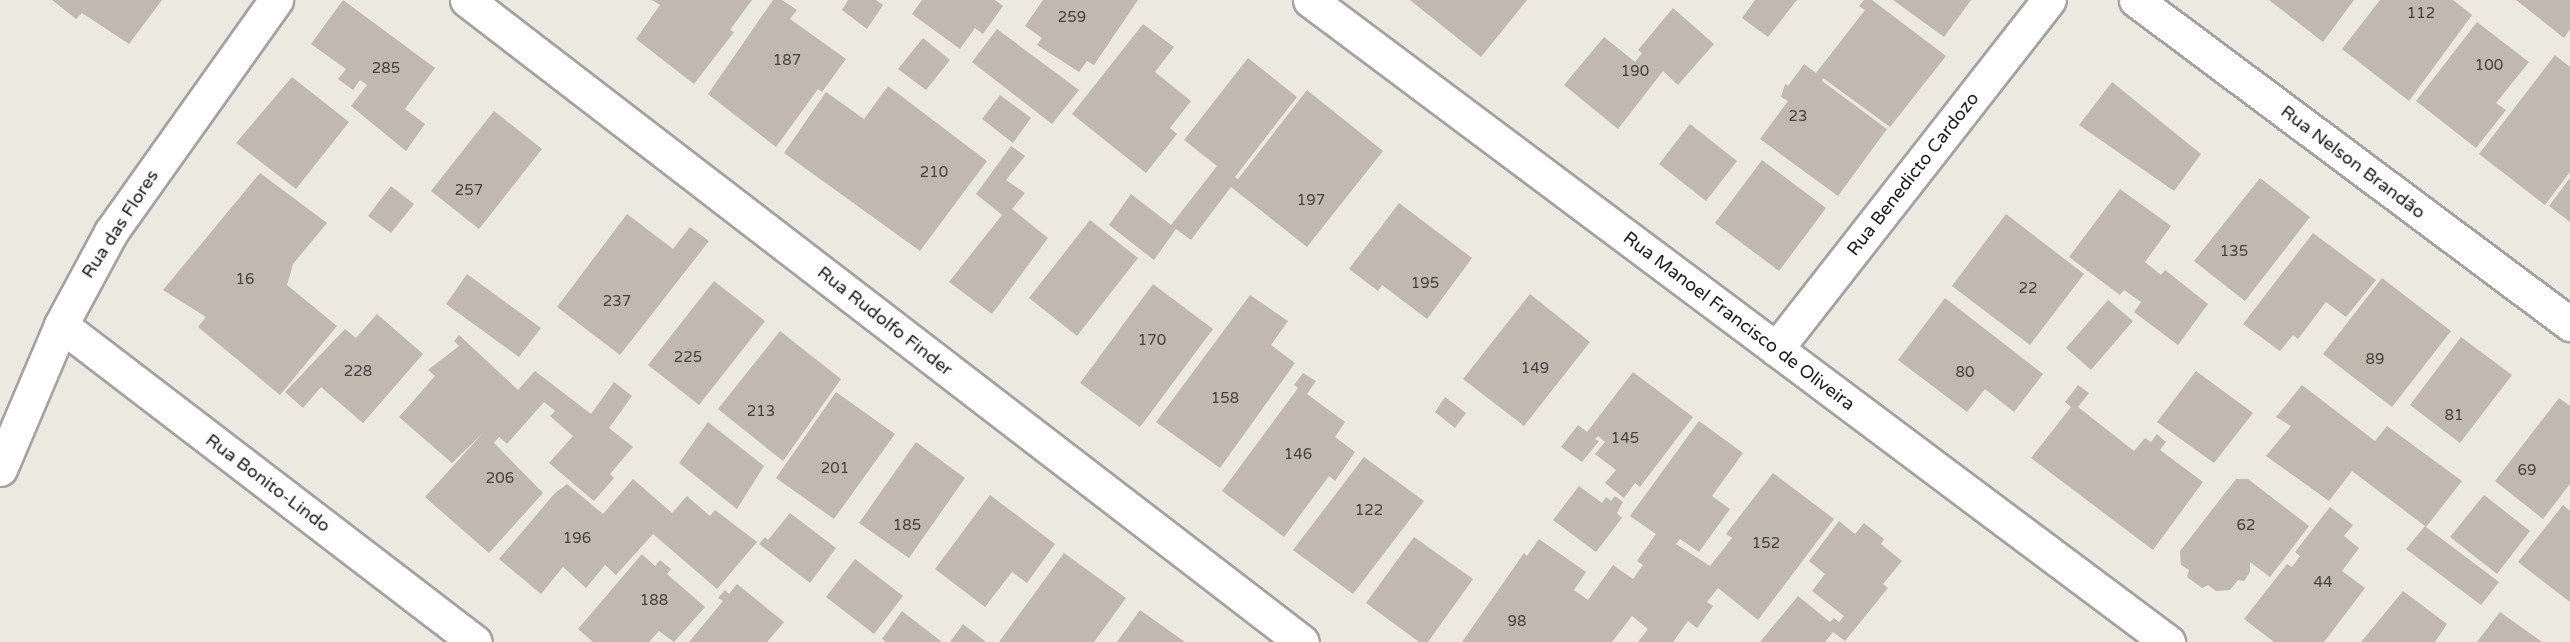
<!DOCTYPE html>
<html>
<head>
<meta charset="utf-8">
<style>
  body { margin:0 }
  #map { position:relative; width:2570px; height:642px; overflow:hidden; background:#ece9e0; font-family:"Varela Round",sans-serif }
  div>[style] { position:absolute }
  .building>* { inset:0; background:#c1b8b0 }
  .roads { filter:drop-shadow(2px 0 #a2a2a2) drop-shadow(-2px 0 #a2a2a2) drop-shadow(0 2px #a2a2a2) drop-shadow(0 -2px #a2a2a2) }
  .street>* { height:33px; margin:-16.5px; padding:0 16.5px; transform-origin:16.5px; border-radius:16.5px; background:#fff }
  span { translate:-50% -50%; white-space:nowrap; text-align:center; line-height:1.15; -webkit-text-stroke:6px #fff; paint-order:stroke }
  .number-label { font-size:15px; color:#444240 }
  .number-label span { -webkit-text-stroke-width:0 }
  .street-label { font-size:18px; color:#1b1b1b }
</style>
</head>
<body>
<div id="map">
  <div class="building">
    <div style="clip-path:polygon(52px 0,162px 0,129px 44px,82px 13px,76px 19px)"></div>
    <div style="clip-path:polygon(343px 0,435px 68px,405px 109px,425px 124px,406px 151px,351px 106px,367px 85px,360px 80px,353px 90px,338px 79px,346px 69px,311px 44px)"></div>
    <div style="clip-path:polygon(652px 0,752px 0,730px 30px,734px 32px,694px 84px,636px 39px,660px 5px)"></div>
    <div style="clip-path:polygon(773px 0,782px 0,797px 10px,790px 19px,846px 59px,822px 92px,818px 89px,776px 147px,708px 94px)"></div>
    <div style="clip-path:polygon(848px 0,876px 0,883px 5px,867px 29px,842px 10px)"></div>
    <div style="clip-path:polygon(922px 0,995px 0,1003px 6px,983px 34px,975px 28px,960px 49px,912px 14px)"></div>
    <div style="clip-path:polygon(1043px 0,1138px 0,1094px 65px,1087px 61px,1079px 72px,1037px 45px,1042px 38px,1025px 26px)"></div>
    <div style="clip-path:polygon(1410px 0,1527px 0,1481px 57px)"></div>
    <div style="clip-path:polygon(1755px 0,1797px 0,1768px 37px,1742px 18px)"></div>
    <div style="clip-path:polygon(1864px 0,1872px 0,1946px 56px,1890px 127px,1823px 78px,1822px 81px,1887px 129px,1838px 196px,1760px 139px,1788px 101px,1781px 97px,1785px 84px,1788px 86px,1804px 64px,1816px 73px,1865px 10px,1859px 6px)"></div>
    <div style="clip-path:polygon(1893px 0,1971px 0,1944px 37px)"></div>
    <div style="clip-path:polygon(2269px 0,2354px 0,2323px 42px)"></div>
    <div style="clip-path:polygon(2380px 0,2453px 0,2472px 15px,2409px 101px,2342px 49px)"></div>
    <div style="clip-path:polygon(2516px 0,2570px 0,2570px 29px,2564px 38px)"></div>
    <div style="clip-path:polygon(1673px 8px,1714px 44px,1678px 85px,1663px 71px,1618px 129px,1564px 85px,1604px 37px,1635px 62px,1642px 53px,1638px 50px)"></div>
    <div style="clip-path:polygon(2477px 22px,2529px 62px,2496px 103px,2506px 110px,2476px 148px,2416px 101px)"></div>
    <div style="clip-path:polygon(1143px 24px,1174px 47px,1155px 72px,1191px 101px,1170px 128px,1177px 134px,1146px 173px,1072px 114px)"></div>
    <div style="clip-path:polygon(997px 29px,1079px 90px,1052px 124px,972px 62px)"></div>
    <div style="clip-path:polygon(923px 38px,950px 60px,926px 90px,898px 69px)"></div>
    <div style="clip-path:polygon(2555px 55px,2570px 67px,2570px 172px,2545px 205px,2479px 154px)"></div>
    <div style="clip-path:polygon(1248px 58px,1297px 97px,1235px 177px,1238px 179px,1307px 90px,1383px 151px,1307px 247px,1231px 187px,1191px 240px,1176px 229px,1154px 260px,1109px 225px,1131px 194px,1171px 225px,1217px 166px,1184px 140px)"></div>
    <div style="clip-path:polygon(292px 77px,349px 122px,296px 189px,236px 143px)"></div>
    <div style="clip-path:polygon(2112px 82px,2201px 154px,2174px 191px,2079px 125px)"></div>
    <div style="clip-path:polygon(888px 86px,987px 161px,920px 251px,784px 153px,826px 92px,864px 119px)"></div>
    <div style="clip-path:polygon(1000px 95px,1031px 118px,1013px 143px,982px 119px)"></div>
    <div style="clip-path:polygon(494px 111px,542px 149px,479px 229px,431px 191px)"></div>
    <div style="clip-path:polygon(1690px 124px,1737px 161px,1706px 201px,1659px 164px)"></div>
    <div style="clip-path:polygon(1011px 146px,1025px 156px,1006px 180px,1025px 193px,1012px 209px,1048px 238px,992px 314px,949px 282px,1002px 215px,976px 194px)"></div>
    <div style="clip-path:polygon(1762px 160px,1826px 208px,1779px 271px,1715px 223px)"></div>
    <div style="clip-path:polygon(260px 173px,327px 223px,293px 264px,287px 285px,337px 326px,280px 395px,198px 327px,206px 317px,163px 290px)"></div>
    <div style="clip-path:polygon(2260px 178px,2310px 217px,2245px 301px,2194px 261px)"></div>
    <div style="clip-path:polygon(2570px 178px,2570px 222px,2549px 206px)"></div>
    <div style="clip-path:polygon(391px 186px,414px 204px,391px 233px,368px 216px)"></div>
    <div style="clip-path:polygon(2120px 189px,2171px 226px,2145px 262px,2161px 275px,2165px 270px,2208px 304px,2178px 345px,2134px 312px,2141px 302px,2124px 290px,2120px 295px,2069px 257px)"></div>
    <div style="clip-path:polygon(1399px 203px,1472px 258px,1427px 319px,1382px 285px,1378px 291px,1349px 269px)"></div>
    <div style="clip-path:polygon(627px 214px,673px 249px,690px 227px,709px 241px,620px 355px,557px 307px)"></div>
    <div style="clip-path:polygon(2006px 214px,2084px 274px,2030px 345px,1952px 286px)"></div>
    <div style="clip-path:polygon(1090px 220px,1138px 258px,1077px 336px,1029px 298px)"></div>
    <div style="clip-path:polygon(2313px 233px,2376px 280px,2346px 317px,2326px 302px,2298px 339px,2293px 335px,2280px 351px,2243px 324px)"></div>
    <div style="clip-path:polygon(467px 274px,541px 328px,519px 357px,446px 304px)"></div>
    <div style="clip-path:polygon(2382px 278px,2451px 331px,2392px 407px,2323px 354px)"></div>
    <div style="clip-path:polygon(714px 281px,765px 321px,699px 405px,648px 365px)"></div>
    <div style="clip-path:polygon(1153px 284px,1213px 329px,1140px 427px,1080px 383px)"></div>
    <div style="clip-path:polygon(1530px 294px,1590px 342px,1524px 426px,1463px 379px)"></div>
    <div style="clip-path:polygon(1250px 295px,1288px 321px,1271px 345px,1295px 363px,1220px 468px,1156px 422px)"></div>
    <div style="clip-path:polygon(1945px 298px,2043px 374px,2014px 412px,1985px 389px,1967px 412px,1898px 360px)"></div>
    <div style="clip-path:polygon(2108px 300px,2133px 321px,2091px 370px,2066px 348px)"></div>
    <div style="clip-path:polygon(377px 314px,423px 354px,363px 423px,321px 387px,303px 408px,285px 392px,345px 329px,356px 338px)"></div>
    <div style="clip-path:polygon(780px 331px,841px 379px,783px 461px,718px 409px)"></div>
    <div style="clip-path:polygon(459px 335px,518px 390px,535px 371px,591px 414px,614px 382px,632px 396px,609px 428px,633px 447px,610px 474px,614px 478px,594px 501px,549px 463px,573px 436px,550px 416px,555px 411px,544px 402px,507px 444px,499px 437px,494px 443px,543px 493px,489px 553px,425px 497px,482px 434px,452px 463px,399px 417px,435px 376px,428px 370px,459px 346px,454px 341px)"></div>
    <div style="clip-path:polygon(2461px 337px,2512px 375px,2460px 443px,2410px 405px)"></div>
    <div style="clip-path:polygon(2196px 371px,2253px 413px,2214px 463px,2157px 422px)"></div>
    <div style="clip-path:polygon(1633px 372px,1693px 417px,1640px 487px,1635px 483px,1624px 498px,1605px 483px,1616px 470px,1595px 454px,1605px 442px,1598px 436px,1595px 439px,1599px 441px,1582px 462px,1561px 447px,1578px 425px,1587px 432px)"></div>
    <div style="clip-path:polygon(1303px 373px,1316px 381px,1307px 394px,1345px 422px,1335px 437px,1355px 452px,1335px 481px,1329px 476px,1284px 537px,1222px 491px,1298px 388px,1294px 385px)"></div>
    <div style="clip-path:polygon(2078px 385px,2089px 393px,2078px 407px,2134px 451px,2145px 438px,2151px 442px,2157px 434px,2166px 442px,2160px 450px,2203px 482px,2153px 550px,2031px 458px,2071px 407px,2065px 402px)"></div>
    <div style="clip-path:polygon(2302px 385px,2375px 441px,2387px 426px,2462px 481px,2426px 527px,2499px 582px,2481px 605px,2406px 549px,2425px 526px,2352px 471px,2329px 501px,2266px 456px,2291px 426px,2276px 417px)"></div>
    <div style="clip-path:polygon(836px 392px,895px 434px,834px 519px,776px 478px)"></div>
    <div style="clip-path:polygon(1445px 397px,1466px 413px,1455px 428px,1435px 412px)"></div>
    <div style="clip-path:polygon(2559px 398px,2570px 406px,2570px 484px,2543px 519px,2495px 481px)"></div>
    <div style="clip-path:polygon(1699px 421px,1743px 453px,1712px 496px,1730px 509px,1699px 552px,1680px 539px,1676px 544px,1710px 566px,1732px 538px,1726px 534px,1773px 473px,1834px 519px,1758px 620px,1718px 588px,1707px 602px,1713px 606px,1697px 628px,1688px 621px,1673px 642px,1638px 642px,1648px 629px,1632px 616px,1612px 642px,1462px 642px,1524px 553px,1527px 556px,1539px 539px,1586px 572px,1574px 590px,1588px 600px,1613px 565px,1633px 579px,1643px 565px,1637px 561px,1656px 534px,1630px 516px)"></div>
    <div style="clip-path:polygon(708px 422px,764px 466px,737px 509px,679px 463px)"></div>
    <div style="clip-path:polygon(916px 442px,965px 478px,909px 558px,859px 523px)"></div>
    <div style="clip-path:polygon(1364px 457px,1424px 501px,1353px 594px,1293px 550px)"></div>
    <div style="clip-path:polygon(633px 479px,672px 513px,687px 496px,710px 516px,715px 510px,757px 542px,717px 589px,653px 534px,616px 575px,605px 565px,586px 588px,563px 567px,541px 594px,499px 559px,555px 493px,567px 484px,603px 514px)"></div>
    <div style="clip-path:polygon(2236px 479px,2248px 479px,2309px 526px,2270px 577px,2250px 562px,2250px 572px,2244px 581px,2238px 580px,2230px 590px,2216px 591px,2208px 585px,2202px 588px,2187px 577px,2189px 570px,2181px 565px,2180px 551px)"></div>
    <div style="clip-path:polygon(1579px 486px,1602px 503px,1606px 497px,1611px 501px,1615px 496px,1623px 502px,1617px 513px,1622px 518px,1596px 552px,1553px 520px)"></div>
    <div style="clip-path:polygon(990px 495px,1055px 544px,1027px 583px,1012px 572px,985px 607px,935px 569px)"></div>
    <div style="clip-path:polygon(2484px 495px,2530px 531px,2497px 574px,2450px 537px)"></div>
    <div style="clip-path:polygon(2563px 505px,2570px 511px,2570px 602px,2518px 562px)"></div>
    <div style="clip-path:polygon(2330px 507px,2353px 525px,2344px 536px,2359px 548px,2342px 571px,2365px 588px,2324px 642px,2274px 642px,2244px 619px,2287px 564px,2292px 567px,2300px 556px,2295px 552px)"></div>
    <div style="clip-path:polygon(790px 513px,836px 548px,810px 583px,759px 544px,765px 537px,768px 540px)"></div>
    <div style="clip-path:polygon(1839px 521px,1855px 534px,1864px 523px,1884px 539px,1881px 544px,1902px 561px,1883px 584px,1888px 588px,1845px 641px,1833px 632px,1825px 642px,1760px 642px,1798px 596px,1830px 622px,1834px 618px,1839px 622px,1844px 616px,1812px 591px,1825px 574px,1809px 561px)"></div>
    <div style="clip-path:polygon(1414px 537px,1473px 579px,1428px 642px,1419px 642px,1366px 603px)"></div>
    <div style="clip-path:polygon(1064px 553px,1126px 598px,1094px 642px,999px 642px)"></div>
    <div style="clip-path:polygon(642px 554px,655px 566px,660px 560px,671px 569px,667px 574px,705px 607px,674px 642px,659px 631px,649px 642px,593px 642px,578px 629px)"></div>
    <div style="clip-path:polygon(855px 559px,903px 596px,874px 634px,826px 597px)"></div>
    <div style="clip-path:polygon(737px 584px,784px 622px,767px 642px,689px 642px,723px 601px,718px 598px,725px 590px,729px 594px)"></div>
    <div style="clip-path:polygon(2403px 591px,2447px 624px,2435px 642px,2361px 642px)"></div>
    <div style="clip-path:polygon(1140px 610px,1185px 642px,1117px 642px)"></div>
    <div style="clip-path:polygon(902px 611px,942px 642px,886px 642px,882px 639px)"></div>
    <div style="clip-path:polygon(2500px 612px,2542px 642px,2477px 642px)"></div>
    <div style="clip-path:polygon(963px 624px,986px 642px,950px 642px)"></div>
  </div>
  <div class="roads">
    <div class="street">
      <div style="left:467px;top:0;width:1053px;rotate:37.56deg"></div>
      <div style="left:1310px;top:0;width:1072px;rotate:36.81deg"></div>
      <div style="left:2136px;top:0;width:542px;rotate:36.74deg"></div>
      <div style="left:61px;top:325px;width:521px;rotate:37.44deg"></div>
      <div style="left:1776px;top:349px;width:443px;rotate:-52deg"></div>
      <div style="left:0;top:469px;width:156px;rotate:-67deg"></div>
      <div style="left:61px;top:325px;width:106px;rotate:-61.7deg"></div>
      <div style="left:111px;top:232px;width:285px;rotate:-54.6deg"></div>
    </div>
  </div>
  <div class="number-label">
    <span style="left:2421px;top:14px">112</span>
    <span style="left:1072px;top:18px">259</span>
    <span style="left:787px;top:61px">187</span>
    <span style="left:2489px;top:66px">100</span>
    <span style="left:386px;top:69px">285</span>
    <span style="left:1635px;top:72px">190</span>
    <span style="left:1798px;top:117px">23</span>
    <span style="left:934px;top:173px">210</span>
    <span style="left:469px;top:191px">257</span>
    <span style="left:1311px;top:201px">197</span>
    <span style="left:2234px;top:252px">135</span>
    <span style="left:245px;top:280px">16</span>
    <span style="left:1425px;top:284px">195</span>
    <span style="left:2028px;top:289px">22</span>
    <span style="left:617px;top:302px">237</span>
    <span style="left:1152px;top:341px">170</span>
    <span style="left:688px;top:358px">225</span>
    <span style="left:2375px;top:360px">89</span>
    <span style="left:1535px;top:369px">149</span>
    <span style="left:358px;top:372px">228</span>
    <span style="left:1965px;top:373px">80</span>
    <span style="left:1225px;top:399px">158</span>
    <span style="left:761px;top:412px">213</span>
    <span style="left:2454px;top:416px">81</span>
    <span style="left:1625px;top:439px">145</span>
    <span style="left:1298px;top:455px">146</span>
    <span style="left:835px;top:469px">201</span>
    <span style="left:2527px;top:471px">69</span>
    <span style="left:500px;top:479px">206</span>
    <span style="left:1369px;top:511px">122</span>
    <span style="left:907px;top:526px">185</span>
    <span style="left:2246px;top:526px">62</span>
    <span style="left:577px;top:539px">196</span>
    <span style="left:1766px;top:544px">152</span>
    <span style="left:2323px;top:583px">44</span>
    <span style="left:654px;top:601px">188</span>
    <span style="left:1517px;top:622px">98</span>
  </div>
  <div class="street-label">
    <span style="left:2353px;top:162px;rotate:37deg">Rua Nelson Brandão</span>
    <span style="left:1913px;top:174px;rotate:-52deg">Rua Benedicto Cardozo</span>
    <span style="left:120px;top:224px;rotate:-57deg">Rua das Flores</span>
    <span style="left:885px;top:321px;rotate:38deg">Rua Rudolfo Finder</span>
    <span style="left:1739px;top:321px;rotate:37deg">Rua Manoel Francisco de Oliveira</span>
    <span style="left:268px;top:483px;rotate:37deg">Rua Bonito-Lindo</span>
  </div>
</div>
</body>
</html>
